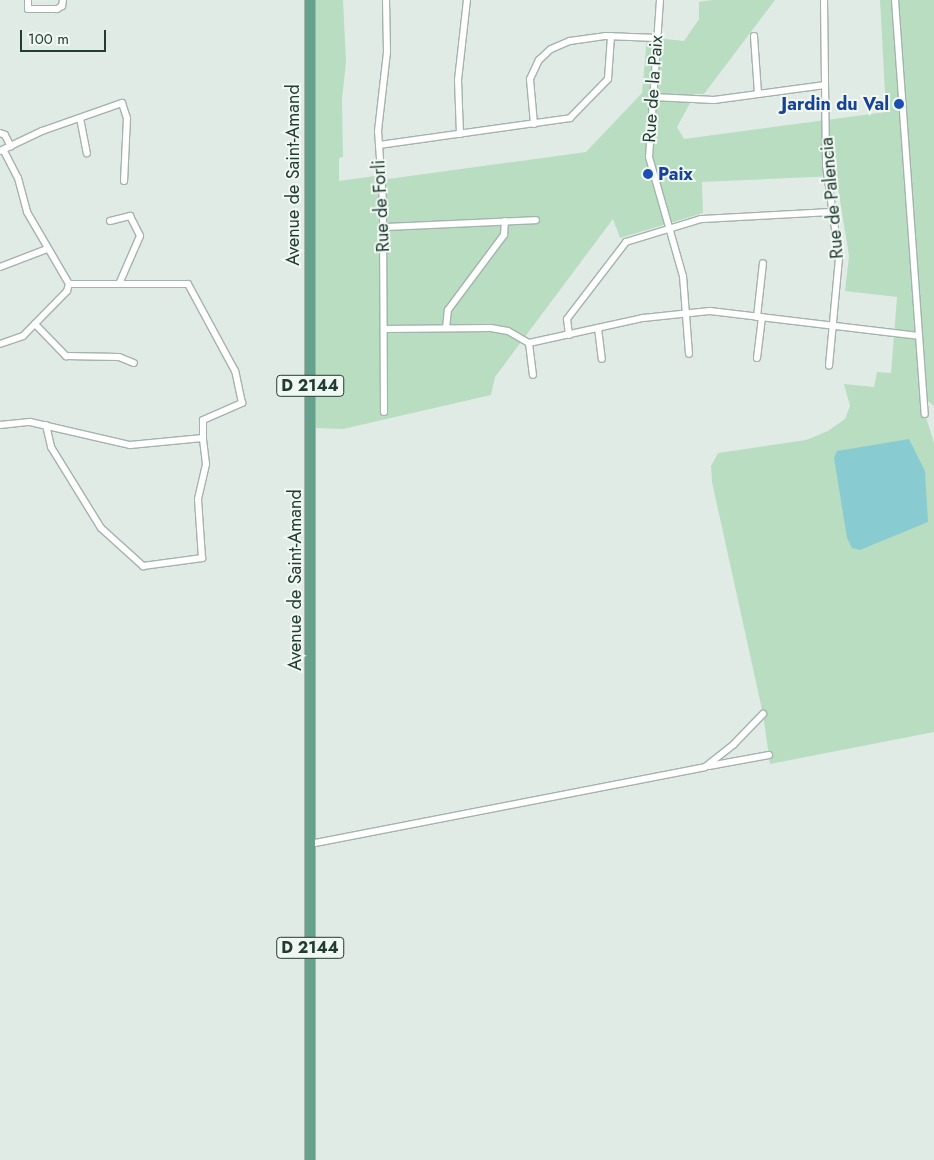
<!DOCTYPE html>
<html>
<head>
<meta charset="utf-8">
<style>
  body { margin:0 }
  #map { position:relative; width:934px; height:1160px; overflow:hidden; background:#e1ebe6; font-family:Jost,sans-serif }
  div>[style] { position:absolute }
  .green>* { inset:0; background:#b9ddc0 }
  .water>* { inset:0; background:#88ccd1 }
  .roads { filter:drop-shadow(1px 0 #a4b3ac) drop-shadow(-1px 0 #a4b3ac) drop-shadow(0 1px #a4b3ac) drop-shadow(0 -1px #a4b3ac) }
  .minor>* { height:6px; margin:-3px; padding:0 3px; transform-origin:3px; border-radius:3px; background:#fff }
  .primary>* { height:10px; margin:-5px; padding:0 5px; transform-origin:5px; border-radius:5px; background:#65a18c }
  .dots>* { width:14px; height:14px; translate:-50% -50%; box-sizing:border-box; border:2px solid #f1f8f4; border-radius:50% }
  span { translate:-50% -50%; white-space:nowrap; text-align:center; line-height:1.15; -webkit-text-stroke:4px #f1f8f4; paint-order:stroke }
  .shield-label span { padding:1px 4px; background:#f1f8f4; border:1px solid; border-radius:4px; -webkit-text-stroke-width:0 }
  .shield-label { font-size:16px; color:#213c32; font-weight:700 }
  .street-label { font-size:18px; color:#213c32 }
  .transit-label { font-size:18px; color:#164399; font-weight:700 }
  .right { translate:-100% -50%; text-align:right }
  .left { translate:0 -50%; text-align:left }
  .scale { position:absolute; left:20px; top:30px; width:86px; height:22px; box-sizing:border-box; border:2px solid #213c32; border-top:0; padding-left:6px; font-size:15px; line-height:18px; white-space:nowrap; color:#213c32; -webkit-text-stroke:4px #f1f8f4; paint-order:stroke }
</style>
</head>
<body>
<div id="map">
  <div class="green">
    <div style="clip-path:polygon(310px 0,343px 0,346px 62px,342px 99px,343px 157px,339px 158px,339px 181px,375px 176px,388px 179px,586px 152px,642px 93px,647px 37px,684px 41px,699px 19px,699px 2px,712px 0,775px 0,704px 94px,695px 94px,677px 127px,684px 139px,886px 112px,880px 0,934px 0,934px 406px,927px 400px,925px 414px,934px 443px,934px 732px,770px 764px,763px 714px,712px 482px,711px 466px,718px 453px,806px 440px,828px 431px,845px 419px,850px 406px,844px 384px,874px 387px,877px 372px,891px 373px,897px 297px,845px 291px,849px 256px,836px 176px,702px 182px,703px 213px,620px 238px,613px 219px,495px 377px,491px 395px,343px 429px,312px 428px)"></div>
  </div>
  <div class="water">
    <div style="clip-path:polygon(909px 439px,925px 471px,928px 522px,860px 550px,852px 548px,847px 538px,834px 458px,837px 451px)"></div>
  </div>
  <div class="roads">
    <div class="minor">
      <div style="left:28px;top:0;width:9px;rotate:90deg"></div>
      <div style="left:28px;top:9px;width:29px"></div>
      <div style="left:57px;top:9px;width:6px;rotate:-31deg"></div>
      <div style="left:62px;top:6px;width:6px;rotate:-81deg"></div>
      <div style="left:660px;top:0;width:157px;rotate:94deg"></div>
      <div style="left:649px;top:157px;width:124px;rotate:74.1deg"></div>
      <div style="left:683px;top:276px;width:78px;rotate:85.6deg"></div>
      <div style="left:824px;top:0;width:165px;rotate:89.3deg"></div>
      <div style="left:826px;top:165px;width:94px;rotate:82deg"></div>
      <div style="left:839px;top:258px;width:108px;rotate:95.3deg"></div>
      <div style="left:895px;top:0;width:415px;rotate:85.9deg"></div>
      <div style="left:754px;top:36px;width:57px;rotate:86deg"></div>
      <div style="left:653px;top:97px;width:61px;rotate:2.8deg"></div>
      <div style="left:714px;top:100px;width:112px;rotate:-7.7deg"></div>
      <div style="left:80px;top:118px;width:36px;rotate:79deg"></div>
      <div style="left:534px;top:124px;width:45px;rotate:-95.1deg"></div>
      <div style="left:530px;top:79px;width:21px;rotate:-65deg"></div>
      <div style="left:539px;top:60px;width:16px;rotate:-43deg"></div>
      <div style="left:551px;top:49px;width:21px;rotate:-23deg"></div>
      <div style="left:570px;top:41px;width:35px;rotate:-8deg"></div>
      <div style="left:605px;top:36px;width:52px;rotate:2.2deg"></div>
      <div style="left:0;top:133px;width:5px;rotate:22deg"></div>
      <div style="left:5px;top:135px;width:13px;rotate:63deg"></div>
      <div style="left:460px;top:134px;width:54px;rotate:-92.1deg"></div>
      <div style="left:458px;top:80px;width:81px;rotate:-83.6deg"></div>
      <div style="left:379px;top:145px;width:193px;rotate:-8deg"></div>
      <div style="left:570px;top:118px;width:54px;rotate:-45.7deg"></div>
      <div style="left:608px;top:79px;width:43px;rotate:-86deg"></div>
      <div style="left:0;top:151px;width:47px;rotate:-25.5deg"></div>
      <div style="left:42px;top:131px;width:85px;rotate:-19.3deg"></div>
      <div style="left:122px;top:103px;width:16px;rotate:72deg"></div>
      <div style="left:127px;top:118px;width:63px;rotate:92.7deg"></div>
      <div style="left:4px;top:151px;width:30px;rotate:63deg"></div>
      <div style="left:18px;top:178px;width:35px;rotate:75deg"></div>
      <div style="left:27px;top:212px;width:83px;rotate:59.7deg"></div>
      <div style="left:110px;top:221px;width:21px;rotate:-14deg"></div>
      <div style="left:130px;top:216px;width:22px;rotate:63deg"></div>
      <div style="left:140px;top:236px;width:52px;rotate:113.6deg"></div>
      <div style="left:384px;top:227px;width:152px;rotate:-2.6deg"></div>
      <div style="left:0;top:267px;width:50px;rotate:-21deg"></div>
      <div style="left:757px;top:317px;width:54px;rotate:-83.7deg"></div>
      <div style="left:35px;top:324px;width:45px;rotate:45.9deg"></div>
      <div style="left:66px;top:356px;width:53px;rotate:1.1deg"></div>
      <div style="left:119px;top:357px;width:16px;rotate:22deg"></div>
      <div style="left:446px;top:328px;width:18px;rotate:-84deg"></div>
      <div style="left:448px;top:310px;width:94px;rotate:-53.3deg"></div>
      <div style="left:504px;top:235px;width:14px;rotate:-86deg"></div>
      <div style="left:598px;top:328px;width:31px;rotate:83deg"></div>
      <div style="left:384px;top:329px;width:107px;rotate:-0.5deg"></div>
      <div style="left:491px;top:328px;width:17px;rotate:10deg"></div>
      <div style="left:508px;top:331px;width:24px;rotate:30deg"></div>
      <div style="left:529px;top:343px;width:117px;rotate:-12.4deg"></div>
      <div style="left:643px;top:318px;width:67px;rotate:-6deg"></div>
      <div style="left:710px;top:311px;width:210px;rotate:6.8deg"></div>
      <div style="left:569px;top:335px;width:16px;rotate:-97deg"></div>
      <div style="left:567px;top:319px;width:97px;rotate:-52.5deg"></div>
      <div style="left:626px;top:242px;width:78px;rotate:-17deg"></div>
      <div style="left:701px;top:219px;width:131px;rotate:-3.1deg"></div>
      <div style="left:529px;top:343px;width:32px;rotate:83deg"></div>
      <div style="left:0;top:344px;width:24px;rotate:-19deg"></div>
      <div style="left:23px;top:336px;width:63px;rotate:-45.6deg"></div>
      <div style="left:67px;top:291px;width:7px;rotate:-74deg"></div>
      <div style="left:757px;top:358px;width:41px;rotate:-83deg"></div>
      <div style="left:384px;top:412px;width:210px;rotate:-90.3deg"></div>
      <div style="left:383px;top:202px;width:71px;rotate:-94deg"></div>
      <div style="left:378px;top:131px;width:80px;rotate:-83.5deg"></div>
      <div style="left:387px;top:52px;width:52px;rotate:-91.1deg"></div>
      <div style="left:0;top:425px;width:30px;rotate:-6deg"></div>
      <div style="left:30px;top:422px;width:103px;rotate:13deg"></div>
      <div style="left:130px;top:445px;width:73px;rotate:-5.5deg"></div>
      <div style="left:203px;top:438px;width:18px;rotate:-90deg"></div>
      <div style="left:203px;top:420px;width:43px;rotate:-23.6deg"></div>
      <div style="left:242px;top:403px;width:33px;rotate:-102deg"></div>
      <div style="left:235px;top:371px;width:99px;rotate:-118.4deg"></div>
      <div style="left:188px;top:284px;width:119px;rotate:180deg"></div>
      <div style="left:46px;top:425px;width:23px;rotate:77deg"></div>
      <div style="left:51px;top:447px;width:95px;rotate:58.3deg"></div>
      <div style="left:101px;top:528px;width:57px;rotate:42.1deg"></div>
      <div style="left:143px;top:566px;width:60px;rotate:-7.7deg"></div>
      <div style="left:202px;top:558px;width:59px;rotate:-93.9deg"></div>
      <div style="left:198px;top:499px;width:36px;rotate:-77deg"></div>
      <div style="left:206px;top:464px;width:26px;rotate:-97deg"></div>
      <div style="left:709px;top:766px;width:61px;rotate:-10.4deg"></div>
      <div style="left:310px;top:844px;width:402px;rotate:-11deg"></div>
      <div style="left:705px;top:767px;width:37px;rotate:-38deg"></div>
      <div style="left:734px;top:744px;width:42px;rotate:-46deg"></div>
    </div>
    <div class="primary">
      <div style="left:310px;top:1160px;width:1160px;rotate:-90deg"></div>
    </div>
  </div>
  <div class="dots">
    <div style="left:899px;top:104px;background:#1a4fb4"></div>
    <div style="left:648px;top:174px;background:#1a4fb4"></div>
  </div>
  <div class="shield-label">
    <span style="left:310px;top:386px">D 2144</span>
    <span style="left:310px;top:948px">D 2144</span>
  </div>
  <div class="street-label">
    <span style="left:653px;top:89px;rotate:-86deg">Rue de la Paix</span>
    <span style="left:293px;top:175px;rotate:-90deg">Avenue de Saint-Amand</span>
    <span style="left:832px;top:198px;rotate:-95deg">Rue de Palencia</span>
    <span style="left:381px;top:206px;rotate:-93deg">Rue de Forli</span>
    <span style="left:295px;top:580px;rotate:-90deg">Avenue de Saint-Amand</span>
  </div>
  <div class="transit-label">
    <span class="right" style="left:889px;top:104px">Jardin du Val</span>
    <span class="left" style="left:658px;top:174px">Paix</span>
  </div>
  <div class="scale">100 m</div>
</div>
</body>
</html>
